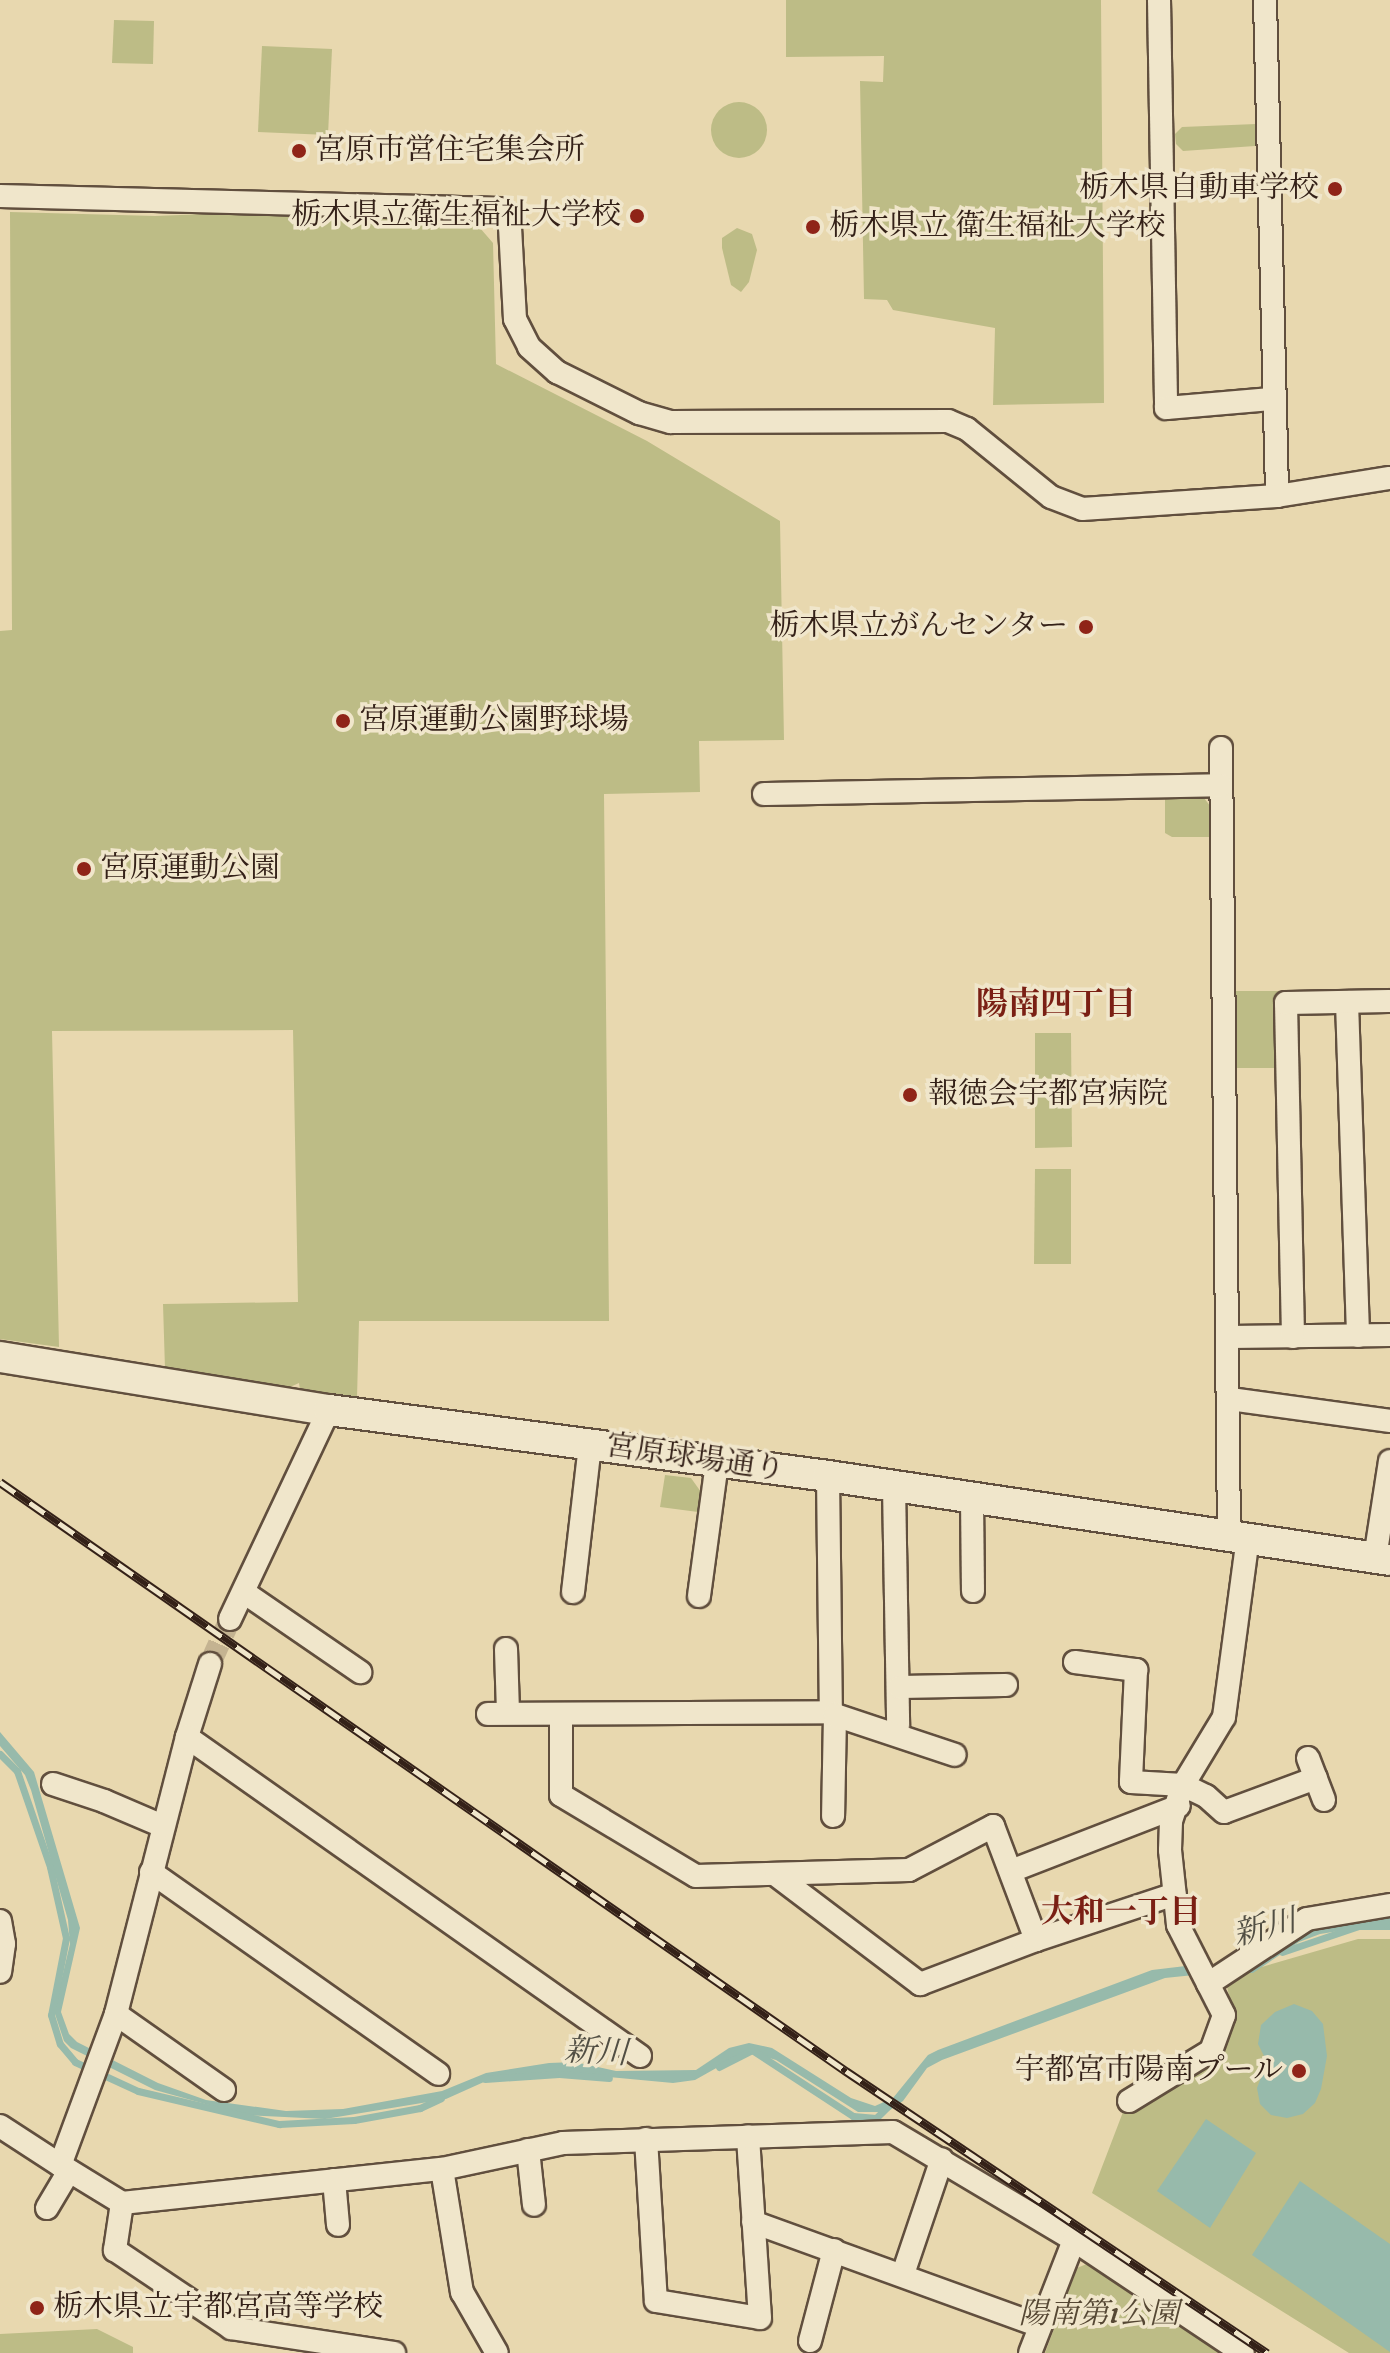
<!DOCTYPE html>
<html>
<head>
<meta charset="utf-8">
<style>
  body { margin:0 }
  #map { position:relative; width:1390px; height:2353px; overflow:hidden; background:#e8d8af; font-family:"IM FELL DW Pica","Noto Serif JP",serif }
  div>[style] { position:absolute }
  .green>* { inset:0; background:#bdbc86 }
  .round { border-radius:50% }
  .water>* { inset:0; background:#97baab }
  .stream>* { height:7px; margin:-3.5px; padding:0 3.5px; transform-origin:3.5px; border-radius:3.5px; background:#97baab }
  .street-tunnel>* { height:22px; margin-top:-11px; transform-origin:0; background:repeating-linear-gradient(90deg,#c4b391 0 22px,transparent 0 33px) }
  .roads { filter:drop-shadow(2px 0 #614f3e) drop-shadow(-2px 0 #614f3e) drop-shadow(0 2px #614f3e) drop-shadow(0 -2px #614f3e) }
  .street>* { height:22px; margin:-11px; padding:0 11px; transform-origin:11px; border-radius:11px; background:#f0e6cb }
  .secondary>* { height:30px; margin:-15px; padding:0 15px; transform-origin:15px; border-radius:15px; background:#f0e6cb }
  .rail>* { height:9px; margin-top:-4.5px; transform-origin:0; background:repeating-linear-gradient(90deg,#f0e6cb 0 18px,#342118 0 36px); box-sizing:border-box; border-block:2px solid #342118 }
  .dots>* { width:22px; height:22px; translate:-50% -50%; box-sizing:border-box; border:4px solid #f0e6cb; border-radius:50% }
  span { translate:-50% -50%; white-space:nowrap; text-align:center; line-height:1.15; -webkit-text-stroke:7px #f0e6cb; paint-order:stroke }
  .poi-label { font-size:30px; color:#342118 }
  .left { translate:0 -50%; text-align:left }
  .right { translate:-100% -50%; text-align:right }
  .street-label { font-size:30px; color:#342118 }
  .park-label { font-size:30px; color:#564834; font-style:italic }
  .neighbourhood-label { font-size:32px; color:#7a1f14; font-weight:700 }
  .water-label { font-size:32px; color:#524f44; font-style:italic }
</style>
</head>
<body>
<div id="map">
  <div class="green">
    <div style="clip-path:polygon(786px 0,1101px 0,1104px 403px,993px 405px,995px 328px,893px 310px,887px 300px,864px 299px,860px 81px,883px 82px,884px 56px,786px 57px)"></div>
    <div style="clip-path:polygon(114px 20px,154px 21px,153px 64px,112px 63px)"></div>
    <div style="clip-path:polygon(262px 46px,332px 49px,328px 135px,258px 132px)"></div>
    <div class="round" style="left:711px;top:102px;width:56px;height:56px"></div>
    <div style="clip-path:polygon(1256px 124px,1264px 135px,1255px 146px,1183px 151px,1176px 144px,1175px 134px,1182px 127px)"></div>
    <div style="clip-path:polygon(10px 212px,155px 216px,258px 212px,455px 220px,480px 228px,493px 243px,496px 364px,647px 441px,780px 521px,784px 740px,699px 741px,700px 792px,604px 794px,609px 1321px,359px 1321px,357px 1398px,300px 1390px,299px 1383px,288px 1388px,165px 1369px,163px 1304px,298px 1302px,293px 1030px,52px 1031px,59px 1347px,0 1339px,0 631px,12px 630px)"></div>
    <div style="clip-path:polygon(737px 228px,752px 234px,757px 250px,749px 282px,741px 292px,731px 285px,722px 248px,722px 238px)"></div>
    <div style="clip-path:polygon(1165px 798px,1204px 798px,1214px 811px,1214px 837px,1172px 837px,1165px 833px)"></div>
    <div style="clip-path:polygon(1234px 991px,1282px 991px,1283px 1068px,1234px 1068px)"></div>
    <div style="clip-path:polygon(1035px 1033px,1071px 1033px,1072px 1147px,1035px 1148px)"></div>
    <div style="clip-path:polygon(1035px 1169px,1071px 1169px,1071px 1264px,1034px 1264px)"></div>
    <div style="clip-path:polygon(665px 1475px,691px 1478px,701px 1492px,698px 1512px,660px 1507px)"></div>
    <div style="clip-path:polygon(1358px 1939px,1390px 1939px,1390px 2353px,1349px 2353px,1092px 2193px,1123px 2112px,1219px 2054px,1233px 2012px,1227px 1987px,1248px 1971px)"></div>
    <div style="clip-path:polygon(1089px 2263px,1223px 2353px,1045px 2353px,1077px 2268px)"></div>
    <div style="clip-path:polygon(97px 2329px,133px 2347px,133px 2353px,0 2353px,0 2334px)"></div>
  </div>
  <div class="water">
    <div style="clip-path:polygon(0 1732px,34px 1772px,80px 1928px,61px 2012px,69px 2034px,77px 2042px,158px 2083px,206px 2100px,286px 2111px,343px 2109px,442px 2091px,486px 2073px,549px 2063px,575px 2062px,616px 2071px,696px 2070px,729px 2048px,749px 2043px,772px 2048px,851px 2098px,875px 2106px,893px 2098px,928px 2055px,938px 2050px,1152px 1970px,1194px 1965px,1194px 1975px,1165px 1978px,942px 2060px,927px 2068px,903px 2101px,887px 2112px,858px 2112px,776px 2060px,753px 2053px,743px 2053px,695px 2080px,673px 2083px,555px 2072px,512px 2075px,495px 2077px,446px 2099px,325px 2119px,245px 2115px,155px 2090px,71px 2048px,64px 2041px,54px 2011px,70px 1944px,68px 1920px,31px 1790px,25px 1775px,0 1746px)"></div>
    <div style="clip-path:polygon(1390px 1914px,1390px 1923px,1320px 1934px,1299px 1942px,1253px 1973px,1244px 1973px,1263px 1953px,1319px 1926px)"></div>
    <div style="clip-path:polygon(1294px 2004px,1312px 2011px,1323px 2024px,1327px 2056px,1321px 2089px,1315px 2103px,1303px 2114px,1287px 2118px,1271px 2115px,1260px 2104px,1257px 2088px,1267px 2062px,1258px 2044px,1261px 2025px,1275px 2012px)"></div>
    <div style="clip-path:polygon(1206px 2119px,1256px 2153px,1210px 2228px,1157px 2191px)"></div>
    <div style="clip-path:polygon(1300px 2181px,1390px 2244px,1390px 2352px,1252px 2255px)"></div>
  </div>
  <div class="stream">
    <div style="left:0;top:1754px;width:24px;rotate:45deg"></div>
    <div style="left:17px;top:1771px;width:102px;rotate:71deg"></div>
    <div style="left:50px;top:1867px;width:73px;rotate:77.3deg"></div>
    <div style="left:66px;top:1938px;width:78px;rotate:101deg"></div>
    <div style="left:51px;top:2015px;width:30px;rotate:73deg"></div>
    <div style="left:60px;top:2044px;width:23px;rotate:50deg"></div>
    <div style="left:75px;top:2062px;width:69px;rotate:24.7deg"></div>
    <div style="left:138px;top:2091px;width:145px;rotate:13.2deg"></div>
    <div style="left:279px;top:2124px;width:75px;rotate:-3.1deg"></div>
    <div style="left:354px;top:2120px;width:67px;rotate:-10.3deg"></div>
    <div style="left:420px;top:2108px;width:23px;rotate:-25deg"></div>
    <div style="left:1282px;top:1952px;width:81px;rotate:-18.7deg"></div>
    <div style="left:1359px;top:1926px;width:31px"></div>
    <div style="left:719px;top:2067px;width:37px;rotate:-27deg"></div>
    <div style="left:752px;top:2050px;width:121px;rotate:33.2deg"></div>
    <div style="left:853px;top:2116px;width:23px;rotate:5deg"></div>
    <div style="left:876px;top:2118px;width:16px;rotate:-45deg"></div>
    <div style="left:485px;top:2079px;width:74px;rotate:-3.9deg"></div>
    <div style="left:559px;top:2074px;width:50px;rotate:4.6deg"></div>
  </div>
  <div class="street-tunnel">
    <div style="left:210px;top:1664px;width:49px;rotate:-66deg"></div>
  </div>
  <div class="roads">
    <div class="street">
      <div style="left:1159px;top:0;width:408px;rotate:89deg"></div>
      <div style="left:1166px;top:408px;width:106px;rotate:-4.9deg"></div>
      <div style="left:1265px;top:0;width:496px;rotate:88.6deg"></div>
      <div style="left:0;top:196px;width:500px;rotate:1.49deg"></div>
      <div style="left:500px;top:209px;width:11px;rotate:41deg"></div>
      <div style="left:508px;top:216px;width:11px;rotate:80deg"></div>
      <div style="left:510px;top:227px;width:92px;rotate:86.9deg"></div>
      <div style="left:515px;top:319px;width:31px;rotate:63deg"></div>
      <div style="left:529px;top:347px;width:38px;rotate:42deg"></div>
      <div style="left:557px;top:372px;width:92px;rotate:26.6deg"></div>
      <div style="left:639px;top:413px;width:33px;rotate:16deg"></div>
      <div style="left:671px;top:422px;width:277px;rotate:-0.2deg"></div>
      <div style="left:948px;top:421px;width:21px;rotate:23deg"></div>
      <div style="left:967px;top:429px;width:108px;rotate:39deg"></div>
      <div style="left:1051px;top:497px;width:33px;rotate:21deg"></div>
      <div style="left:1082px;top:509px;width:195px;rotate:-3.8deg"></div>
      <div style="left:1277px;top:496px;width:114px;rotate:-9.1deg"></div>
      <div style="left:1221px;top:748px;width:787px;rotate:89.42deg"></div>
      <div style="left:764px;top:794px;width:457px;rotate:-1.1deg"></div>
      <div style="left:1347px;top:1002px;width:334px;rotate:88.1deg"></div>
      <div style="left:1230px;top:1337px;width:160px;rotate:-0.7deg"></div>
      <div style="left:1293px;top:1337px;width:334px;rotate:-91.2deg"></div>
      <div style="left:1286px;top:1003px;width:104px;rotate:-1.1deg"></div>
      <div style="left:1230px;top:1399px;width:162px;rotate:7.8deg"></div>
      <div style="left:828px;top:1476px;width:236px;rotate:89.3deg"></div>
      <div style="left:831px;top:1712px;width:5px;rotate:37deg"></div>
      <div style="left:835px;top:1715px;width:101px;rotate:91.1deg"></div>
      <div style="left:894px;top:1486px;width:239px;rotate:89deg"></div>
      <div style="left:972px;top:1498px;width:93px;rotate:89.4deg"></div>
      <div style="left:1375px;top:1558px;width:98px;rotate:-81.2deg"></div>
      <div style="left:573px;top:1592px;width:149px;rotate:-83.4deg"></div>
      <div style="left:245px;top:1593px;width:140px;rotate:34.5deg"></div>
      <div style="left:699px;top:1596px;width:135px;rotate:-82.3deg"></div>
      <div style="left:230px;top:1619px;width:231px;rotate:-64.7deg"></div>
      <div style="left:506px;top:1649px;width:64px;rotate:88.2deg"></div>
      <div style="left:1075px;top:1662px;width:62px;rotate:7.5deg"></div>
      <div style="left:1136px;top:1670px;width:112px;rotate:92.6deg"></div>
      <div style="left:1131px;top:1782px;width:52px;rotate:3.3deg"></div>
      <div style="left:1183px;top:1785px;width:25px;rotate:26deg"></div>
      <div style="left:1206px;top:1796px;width:24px;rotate:42deg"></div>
      <div style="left:1224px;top:1812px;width:98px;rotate:-20.3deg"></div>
      <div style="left:210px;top:1664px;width:77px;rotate:107.5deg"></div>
      <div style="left:187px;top:1737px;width:286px;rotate:104.4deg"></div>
      <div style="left:116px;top:2014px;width:161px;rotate:110.3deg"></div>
      <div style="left:60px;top:2165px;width:73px;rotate:31.5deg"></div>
      <div style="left:122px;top:2203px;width:48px;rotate:98.5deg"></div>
      <div style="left:115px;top:2250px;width:140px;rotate:33.9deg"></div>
      <div style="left:231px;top:2328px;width:165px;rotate:8.7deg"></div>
      <div style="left:899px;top:1687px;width:107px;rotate:-1.1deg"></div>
      <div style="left:488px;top:1714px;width:343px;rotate:-0.3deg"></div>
      <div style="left:561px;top:1714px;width:81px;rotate:90deg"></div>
      <div style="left:561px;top:1795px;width:157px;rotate:31deg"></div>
      <div style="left:696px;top:1876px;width:213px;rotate:-1.6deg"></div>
      <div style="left:909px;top:1870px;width:95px;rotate:-27.6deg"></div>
      <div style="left:993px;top:1826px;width:122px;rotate:69.3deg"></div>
      <div style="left:835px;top:1715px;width:126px;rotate:18.4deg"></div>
      <div style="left:187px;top:1737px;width:554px;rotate:35.15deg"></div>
      <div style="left:1308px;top:1758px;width:45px;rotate:69.1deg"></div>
      <div style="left:53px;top:1784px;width:54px;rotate:18.4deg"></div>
      <div style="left:104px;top:1801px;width:64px;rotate:23deg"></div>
      <div style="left:1011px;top:1871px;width:180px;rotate:-21.2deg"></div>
      <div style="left:151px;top:1872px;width:351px;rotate:35.1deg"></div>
      <div style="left:776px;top:1875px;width:181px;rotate:37.1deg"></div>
      <div style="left:920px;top:1984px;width:124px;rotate:-20.8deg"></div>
      <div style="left:1036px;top:1940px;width:146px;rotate:-18.3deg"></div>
      <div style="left:0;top:1921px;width:23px;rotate:80deg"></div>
      <div style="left:4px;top:1944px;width:28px;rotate:98deg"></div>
      <div style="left:1208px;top:1984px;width:118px;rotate:-33.3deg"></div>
      <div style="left:1307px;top:1919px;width:84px;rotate:-9.6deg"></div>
      <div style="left:116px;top:2014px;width:132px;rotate:35.1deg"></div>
      <div style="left:1129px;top:2101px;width:96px;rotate:-31.4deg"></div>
      <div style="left:1211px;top:2051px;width:38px;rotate:-70deg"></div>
      <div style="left:1224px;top:2015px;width:101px;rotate:-117.1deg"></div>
      <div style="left:1178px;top:1925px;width:75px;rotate:-96.1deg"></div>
      <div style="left:1170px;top:1850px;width:29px;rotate:-88deg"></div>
      <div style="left:1171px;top:1821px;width:38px;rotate:-72deg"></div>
      <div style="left:1183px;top:1785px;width:79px;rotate:-58.9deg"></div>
      <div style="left:1224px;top:1717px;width:181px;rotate:-82.4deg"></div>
      <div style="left:0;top:2126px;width:72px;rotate:33deg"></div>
      <div style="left:646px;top:2139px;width:162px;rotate:86.5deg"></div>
      <div style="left:656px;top:2301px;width:105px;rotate:9.3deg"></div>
      <div style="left:760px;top:2318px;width:182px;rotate:-93.8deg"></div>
      <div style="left:528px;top:2150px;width:55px;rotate:83.8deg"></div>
      <div style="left:442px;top:2169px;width:125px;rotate:80.8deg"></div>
      <div style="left:462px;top:2292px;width:70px;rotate:60.2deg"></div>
      <div style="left:334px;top:2180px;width:45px;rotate:84.9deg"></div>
      <div style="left:122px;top:2203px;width:322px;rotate:-6.1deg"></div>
      <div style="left:442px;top:2169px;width:124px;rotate:-12.1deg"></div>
      <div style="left:563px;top:2143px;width:330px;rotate:-1.9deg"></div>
      <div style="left:893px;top:2132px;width:211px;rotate:30.8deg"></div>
      <div style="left:1074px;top:2240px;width:203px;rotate:33.8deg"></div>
      <div style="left:47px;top:2208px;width:43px;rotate:-59.3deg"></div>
      <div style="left:753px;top:2222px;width:305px;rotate:19.9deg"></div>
      <div style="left:903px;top:2274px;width:121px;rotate:-71.3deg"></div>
      <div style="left:810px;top:2341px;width:94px;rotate:-75.2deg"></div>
      <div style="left:1030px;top:2353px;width:121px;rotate:-68.7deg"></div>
    </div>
    <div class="secondary">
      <div style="left:0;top:1357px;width:333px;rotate:9.2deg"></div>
      <div style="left:329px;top:1410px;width:503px;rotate:7.53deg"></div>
      <div style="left:828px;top:1476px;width:568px;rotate:8.5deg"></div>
    </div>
  </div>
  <div class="rail">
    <div style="left:0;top:1482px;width:1031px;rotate:34.85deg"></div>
    <div style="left:846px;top:2071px;width:507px;rotate:33.82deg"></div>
  </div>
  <div class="dots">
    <div style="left:299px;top:151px;background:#8f2418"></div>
    <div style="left:1335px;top:189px;background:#8f2418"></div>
    <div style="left:637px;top:216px;background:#8f2418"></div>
    <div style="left:813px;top:227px;background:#8f2418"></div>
    <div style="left:1086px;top:627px;background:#8f2418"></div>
    <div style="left:343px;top:721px;background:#8f2418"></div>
    <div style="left:84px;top:869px;background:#8f2418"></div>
    <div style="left:910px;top:1095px;background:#8f2418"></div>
    <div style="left:1299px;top:2071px;background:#8f2418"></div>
    <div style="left:37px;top:2308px;background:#8f2418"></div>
  </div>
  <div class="poi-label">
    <span class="left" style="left:315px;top:151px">宮原市営住宅集会所</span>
    <span class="right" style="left:1319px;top:189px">栃木県自動車学校</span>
    <span class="right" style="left:621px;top:216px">栃木県立衛生福祉大学校</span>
    <span class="left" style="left:829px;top:227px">栃木県立 衛生福祉大学校</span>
    <span class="right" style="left:1068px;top:627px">栃木県立がんセンター</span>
    <span class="left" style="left:359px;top:721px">宮原運動公園野球場</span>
    <span class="left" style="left:100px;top:869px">宮原運動公園</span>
    <span class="left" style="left:928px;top:1095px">報徳会宇都宮病院</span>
    <span class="right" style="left:1283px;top:2071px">宇都宮市陽南プール</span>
    <span class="left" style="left:53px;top:2308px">栃木県立宇都宮高等学校</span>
  </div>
  <div class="street-label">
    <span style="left:695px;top:1459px;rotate:8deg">宮原球場通り</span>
  </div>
  <div class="park-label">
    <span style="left:1099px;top:2315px">陽南第1公園</span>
  </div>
  <div class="neighbourhood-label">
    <span style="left:1056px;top:1005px">陽南四丁目</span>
    <span style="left:1121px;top:1913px">大和一丁目</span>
  </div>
  <div class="water-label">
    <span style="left:1265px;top:1929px;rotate:-14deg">新川</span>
    <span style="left:596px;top:2053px;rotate:3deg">新川</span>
  </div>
</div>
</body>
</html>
